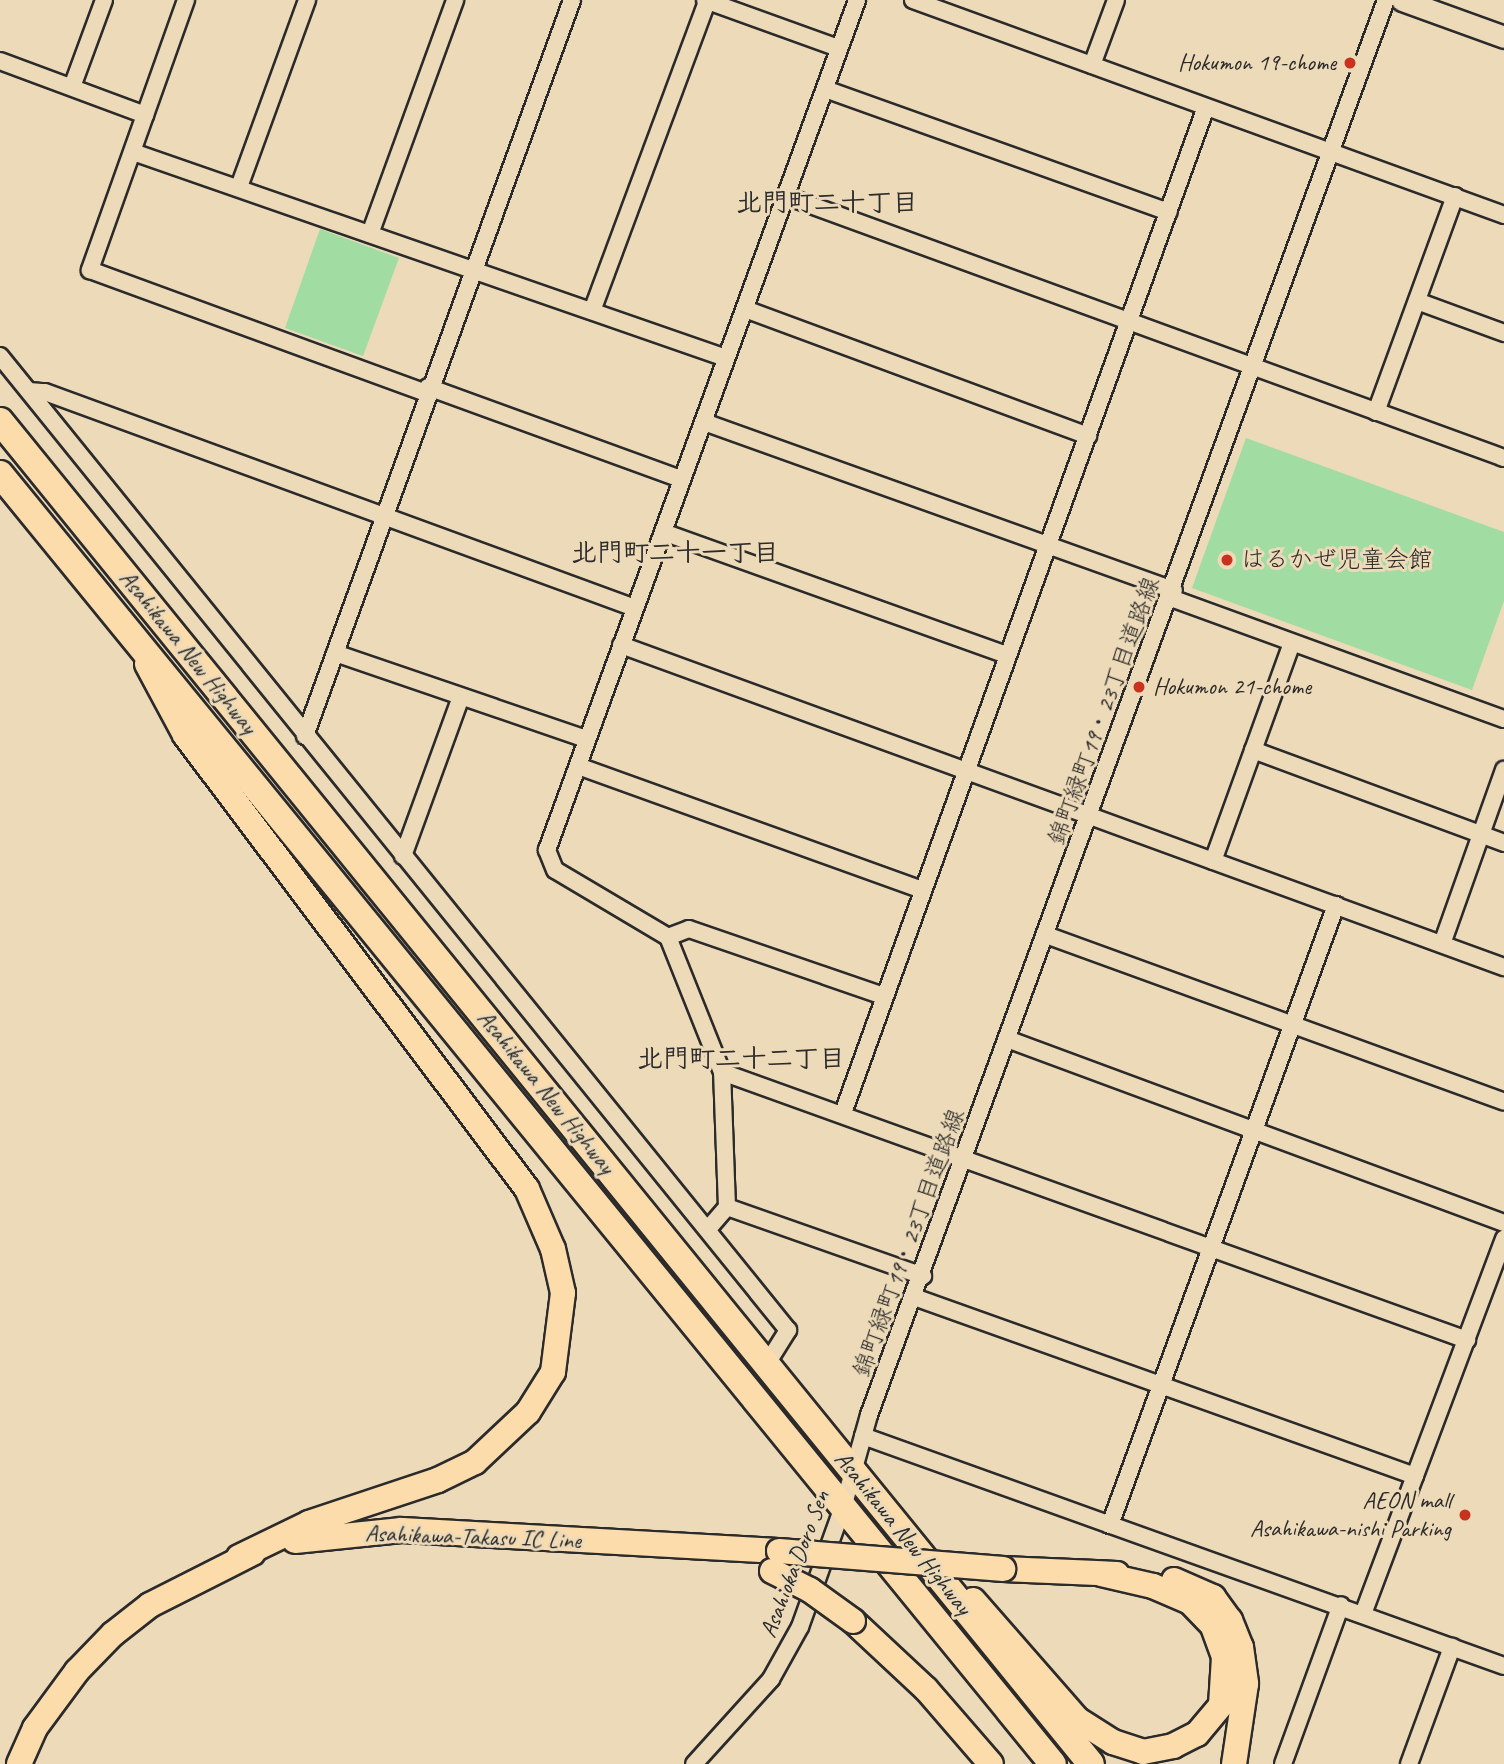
<!DOCTYPE html>
<html>
<head>
<meta charset="utf-8">
<style>
  body { margin:0 }
  #map { position:relative; width:1504px; height:1764px; overflow:hidden; background:#eddab8; font-family:Caveat,"Klee One",sans-serif }
  div>[style] { position:absolute }
  .green>* { inset:0; background:#a1dca2 }
  .roads { filter:drop-shadow(2px 0 #2b2b2b) drop-shadow(-2px 0 #2b2b2b) drop-shadow(0 2px #2b2b2b) drop-shadow(0 -2px #2b2b2b) }
  .minor>* { height:16px; margin:-8px; padding:0 8px; transform-origin:8px; border-radius:8px; background:#eddab8 }
  .secondary>* { height:21px; margin:-10.5px; padding:0 10.5px; transform-origin:10.5px; border-radius:10.5px; background:#eddab8 }
  .primary>* { height:24px; margin:-12px; padding:0 12px; transform-origin:12px; border-radius:12px; background:#fddcac }
  .trunk>* { height:26px; margin:-13px; padding:0 13px; transform-origin:13px; border-radius:13px; background:#fddcac }
  .bridges { filter:drop-shadow(2px 0 #2b2b2b) drop-shadow(-2px 0 #2b2b2b) drop-shadow(0 2px #2b2b2b) drop-shadow(0 -2px #2b2b2b) }
  .primary-bridge>* { height:24px; margin:-12px; padding:0 12px; transform-origin:12px; border-radius:12px; background:#fddcac }
  .dots>* { width:19px; height:19px; translate:-50% -50%; box-sizing:border-box; border:4px solid #eddab8; border-radius:50% }
  span { translate:-50% -50%; white-space:nowrap; text-align:center; line-height:1.15; -webkit-text-stroke:6px #eddab8; paint-order:stroke }
  .poi-label { font-size:24px; color:#2b2b2b }
  .right { translate:-100% -50%; text-align:right }
  .left { translate:0 -50%; text-align:left }
  .street-label { font-size:24px; color:#2b2b2b }
  .neighbourhood-label { font-size:26px; color:#2b2b2b; font-weight:700 }
</style>
</head>
<body>
<div id="map">
  <div class="green">
    <div style="clip-path:polygon(320px 229px,399px 258px,363px 356px,285px 328px)"></div>
    <div style="clip-path:polygon(1246px 438px,1504px 532px,1504px 601px,1472px 690px,1192px 588px)"></div>
  </div>
  <div class="roads">
    <div class="minor">
      <div style="left:186px;top:0;width:287px;rotate:109.6deg"></div>
      <div style="left:90px;top:270px;width:358px;rotate:20.1deg"></div>
      <div style="left:705px;top:0;width:141px;rotate:19.8deg"></div>
      <div style="left:913px;top:0;width:629px;rotate:19.99deg"></div>
      <div style="left:0;top:61px;width:155px;rotate:20.4deg"></div>
      <div style="left:1092px;top:65px;width:69px;rotate:-69.7deg"></div>
      <div style="left:72px;top:87px;width:93px;rotate:-69.8deg"></div>
      <div style="left:825px;top:89px;width:365px;rotate:19.7deg"></div>
      <div style="left:133px;top:152px;width:628px;rotate:19.16deg"></div>
      <div style="left:239px;top:187px;width:199px;rotate:-70deg"></div>
      <div style="left:786px;top:196px;width:764px;rotate:20.05deg"></div>
      <div style="left:370px;top:234px;width:249px;rotate:-70deg"></div>
      <div style="left:1417px;top:301px;width:93px;rotate:20.2deg"></div>
      <div style="left:745px;top:309px;width:366px;rotate:20.3deg"></div>
      <div style="left:592px;top:311px;width:331px;rotate:-69.6deg"></div>
      <div style="left:0;top:356px;width:1253px;rotate:51.03deg"></div>
      <div style="left:788px;top:1330px;width:40px;rotate:122deg"></div>
      <div style="left:428px;top:387px;width:269px;rotate:20deg"></div>
      <div style="left:29px;top:391px;width:16px;rotate:4deg"></div>
      <div style="left:45px;top:392px;width:628px;rotate:20.11deg"></div>
      <div style="left:1376px;top:412px;width:230px;rotate:-69.9deg"></div>
      <div style="left:704px;top:422px;width:499px;rotate:19.7deg"></div>
      <div style="left:663px;top:532px;width:365px;rotate:19.7deg"></div>
      <div style="left:1171px;top:598px;width:354px;rotate:20deg"></div>
      <div style="left:621px;top:645px;width:940px;rotate:20.04deg"></div>
      <div style="left:335px;top:653px;width:265px;rotate:18.9deg"></div>
      <div style="left:305px;top:736px;width:783px;rotate:-70.06deg"></div>
      <div style="left:1253px;top:750px;width:268px;rotate:20.3deg"></div>
      <div style="left:578px;top:766px;width:363px;rotate:19.8deg"></div>
      <div style="left:403px;top:856px;width:169px;rotate:-70deg"></div>
      <div style="left:1213px;top:861px;width:232px;rotate:-70.1deg"></div>
      <div style="left:1046px;top:935px;width:487px;rotate:20deg"></div>
      <div style="left:668px;top:937px;width:22px;rotate:-21deg"></div>
      <div style="left:689px;top:929px;width:206px;rotate:19deg"></div>
      <div style="left:1442px;top:944px;width:185px;rotate:-70.4deg"></div>
      <div style="left:1007px;top:1039px;width:530px;rotate:20.32deg"></div>
      <div style="left:722px;top:1072px;width:792px;rotate:19.79deg"></div>
      <div style="left:843px;top:1113px;width:1069px;rotate:-70.16deg"></div>
      <div style="left:727px;top:1207px;width:208px;rotate:19.4deg"></div>
      <div style="left:708px;top:1229px;width:29px;rotate:-49deg"></div>
      <div style="left:727px;top:1207px;width:135px;rotate:-92.1deg"></div>
      <div style="left:722px;top:1072px;width:145px;rotate:-111.8deg"></div>
      <div style="left:668px;top:937px;width:131px;rotate:-149.3deg"></div>
      <div style="left:555px;top:870px;width:22px;rotate:-112deg"></div>
      <div style="left:547px;top:850px;width:905px;rotate:-69.96deg"></div>
      <div style="left:914px;top:1297px;width:532px;rotate:19.66deg"></div>
      <div style="left:863px;top:1436px;width:681px;rotate:19.74deg"></div>
      <div style="left:1110px;top:1525px;width:660px;rotate:-69.97deg"></div>
      <div style="left:1363px;top:1614px;width:401px;rotate:-69.4deg"></div>
      <div style="left:694px;top:1764px;width:115px;rotate:-47.8deg"></div>
      <div style="left:771px;top:1679px;width:60px;rotate:-60.9deg"></div>
      <div style="left:800px;top:1627px;width:131px;rotate:-70.3deg"></div>
      <div style="left:844px;top:1504px;width:92px;rotate:-74.3deg"></div>
      <div style="left:869px;top:1415px;width:1506px;rotate:-69.93deg"></div>
      <div style="left:1283px;top:1764px;width:169px;rotate:-70deg"></div>
      <div style="left:1409px;top:1764px;width:125px;rotate:-69.8deg"></div>
    </div>
    <div class="secondary">
      <div style="left:1402px;top:0;width:109px;rotate:19.9deg"></div>
    </div>
    <div class="primary">
      <div style="left:147px;top:664px;width:81px;rotate:61.8deg"></div>
      <div style="left:185px;top:735px;width:568px;rotate:53.01deg"></div>
      <div style="left:527px;top:1189px;width:65px;rotate:66.6deg"></div>
      <div style="left:553px;top:1249px;width:45px;rotate:77.2deg"></div>
      <div style="left:563px;top:1293px;width:80px;rotate:97.2deg"></div>
      <div style="left:553px;top:1372px;width:47px;rotate:122deg"></div>
      <div style="left:528px;top:1412px;width:73px;rotate:136.7deg"></div>
      <div style="left:475px;top:1462px;width:41px;rotate:154.1deg"></div>
      <div style="left:438px;top:1480px;width:136px;rotate:161.6deg"></div>
      <div style="left:309px;top:1523px;width:78px;rotate:154.1deg"></div>
      <div style="left:295px;top:1541px;width:107px;rotate:-5.9deg"></div>
      <div style="left:401px;top:1530px;width:379px;rotate:3.2deg"></div>
      <div style="left:1003px;top:1569px;width:114px;rotate:2.5deg"></div>
      <div style="left:1174px;top:1580px;width:43px;rotate:23.6deg"></div>
      <div style="left:1213px;top:1597px;width:29px;rotate:54deg"></div>
      <div style="left:1230px;top:1620px;width:29px;rotate:68deg"></div>
      <div style="left:1241px;top:1647px;width:37px;rotate:82deg"></div>
      <div style="left:1246px;top:1684px;width:81px;rotate:98.5deg"></div>
      <div style="left:973px;top:1600px;width:158px;rotate:48.8deg"></div>
      <div style="left:1077px;top:1719px;width:43px;rotate:32.6deg"></div>
      <div style="left:1113px;top:1742px;width:32px;rotate:18deg"></div>
      <div style="left:1143px;top:1752px;width:31px;rotate:-11deg"></div>
      <div style="left:1173px;top:1746px;width:27px;rotate:-27deg"></div>
      <div style="left:1197px;top:1734px;width:38px;rotate:-50deg"></div>
      <div style="left:1221px;top:1705px;width:48px;rotate:-86.4deg"></div>
      <div style="left:1224px;top:1657px;width:33px;rotate:-110deg"></div>
      <div style="left:1213px;top:1626px;width:33px;rotate:-134deg"></div>
      <div style="left:1190px;top:1602px;width:40px;rotate:-156.6deg"></div>
      <div style="left:1153px;top:1586px;width:53px;rotate:-167deg"></div>
      <div style="left:853px;top:1621px;width:100px;rotate:43deg"></div>
      <div style="left:926px;top:1689px;width:99px;rotate:49.1deg"></div>
      <div style="left:19px;top:1764px;width:39px;rotate:-66deg"></div>
      <div style="left:35px;top:1728px;width:71px;rotate:-53.6deg"></div>
      <div style="left:77px;top:1671px;width:52px;rotate:-45.8deg"></div>
      <div style="left:113px;top:1634px;width:47px;rotate:-38.1deg"></div>
      <div style="left:150px;top:1605px;width:115px;rotate:-26.8deg"></div>
    </div>
    <div class="trunk">
      <div style="left:0;top:421px;width:1730px;rotate:50.91deg"></div>
      <div style="left:0;top:474px;width:1665px;rotate:50.78deg"></div>
    </div>
  </div>
  <div class="bridges">
    <div class="primary-bridge">
      <div style="left:779px;top:1551px;width:225px;rotate:4.6deg"></div>
      <div style="left:772px;top:1571px;width:42px;rotate:26.6deg"></div>
      <div style="left:810px;top:1590px;width:53px;rotate:35.8deg"></div>
    </div>
  </div>
  <div class="dots">
    <div style="left:1350px;top:63px;background:#c8321e"></div>
    <div style="left:1227px;top:560px;background:#c8321e"></div>
    <div style="left:1139px;top:687px;background:#c8321e"></div>
    <div style="left:1465px;top:1515px;background:#c8321e"></div>
  </div>
  <div class="poi-label">
    <span class="right" style="left:1336px;top:63px">Hokumon 19-chome</span>
    <span class="left" style="left:1241px;top:560px">はるかぜ児童会館</span>
    <span class="left" style="left:1153px;top:687px">Hokumon 21-chome</span>
    <span class="right" style="left:1451px;top:1515px">AEON mall<br>Asahikawa-nishi Parking</span>
  </div>
  <div class="street-label">
    <span style="left:188px;top:652px;rotate:51deg">Asahikawa New Highway</span>
    <span style="left:1104px;top:711px;rotate:-70deg">錦町緑町19・23丁目道路線</span>
    <span style="left:546px;top:1092px;rotate:51deg">Asahikawa New Highway</span>
    <span style="left:909px;top:1243px;rotate:-70deg">錦町緑町19・23丁目道路線</span>
    <span style="left:903px;top:1533px;rotate:51deg">Asahikawa New Highway</span>
    <span style="left:473px;top:1537px;rotate:2deg">Asahikawa-Takasu IC Line</span>
    <span style="left:795px;top:1564px;rotate:-69deg">Asahioka Doro Sen</span>
  </div>
  <div class="neighbourhood-label">
    <span style="left:827px;top:203px">北門町二十丁目</span>
    <span style="left:675px;top:553px">北門町二十一丁目</span>
    <span style="left:741px;top:1059px">北門町二十二丁目</span>
  </div>
</div>
</body>
</html>
